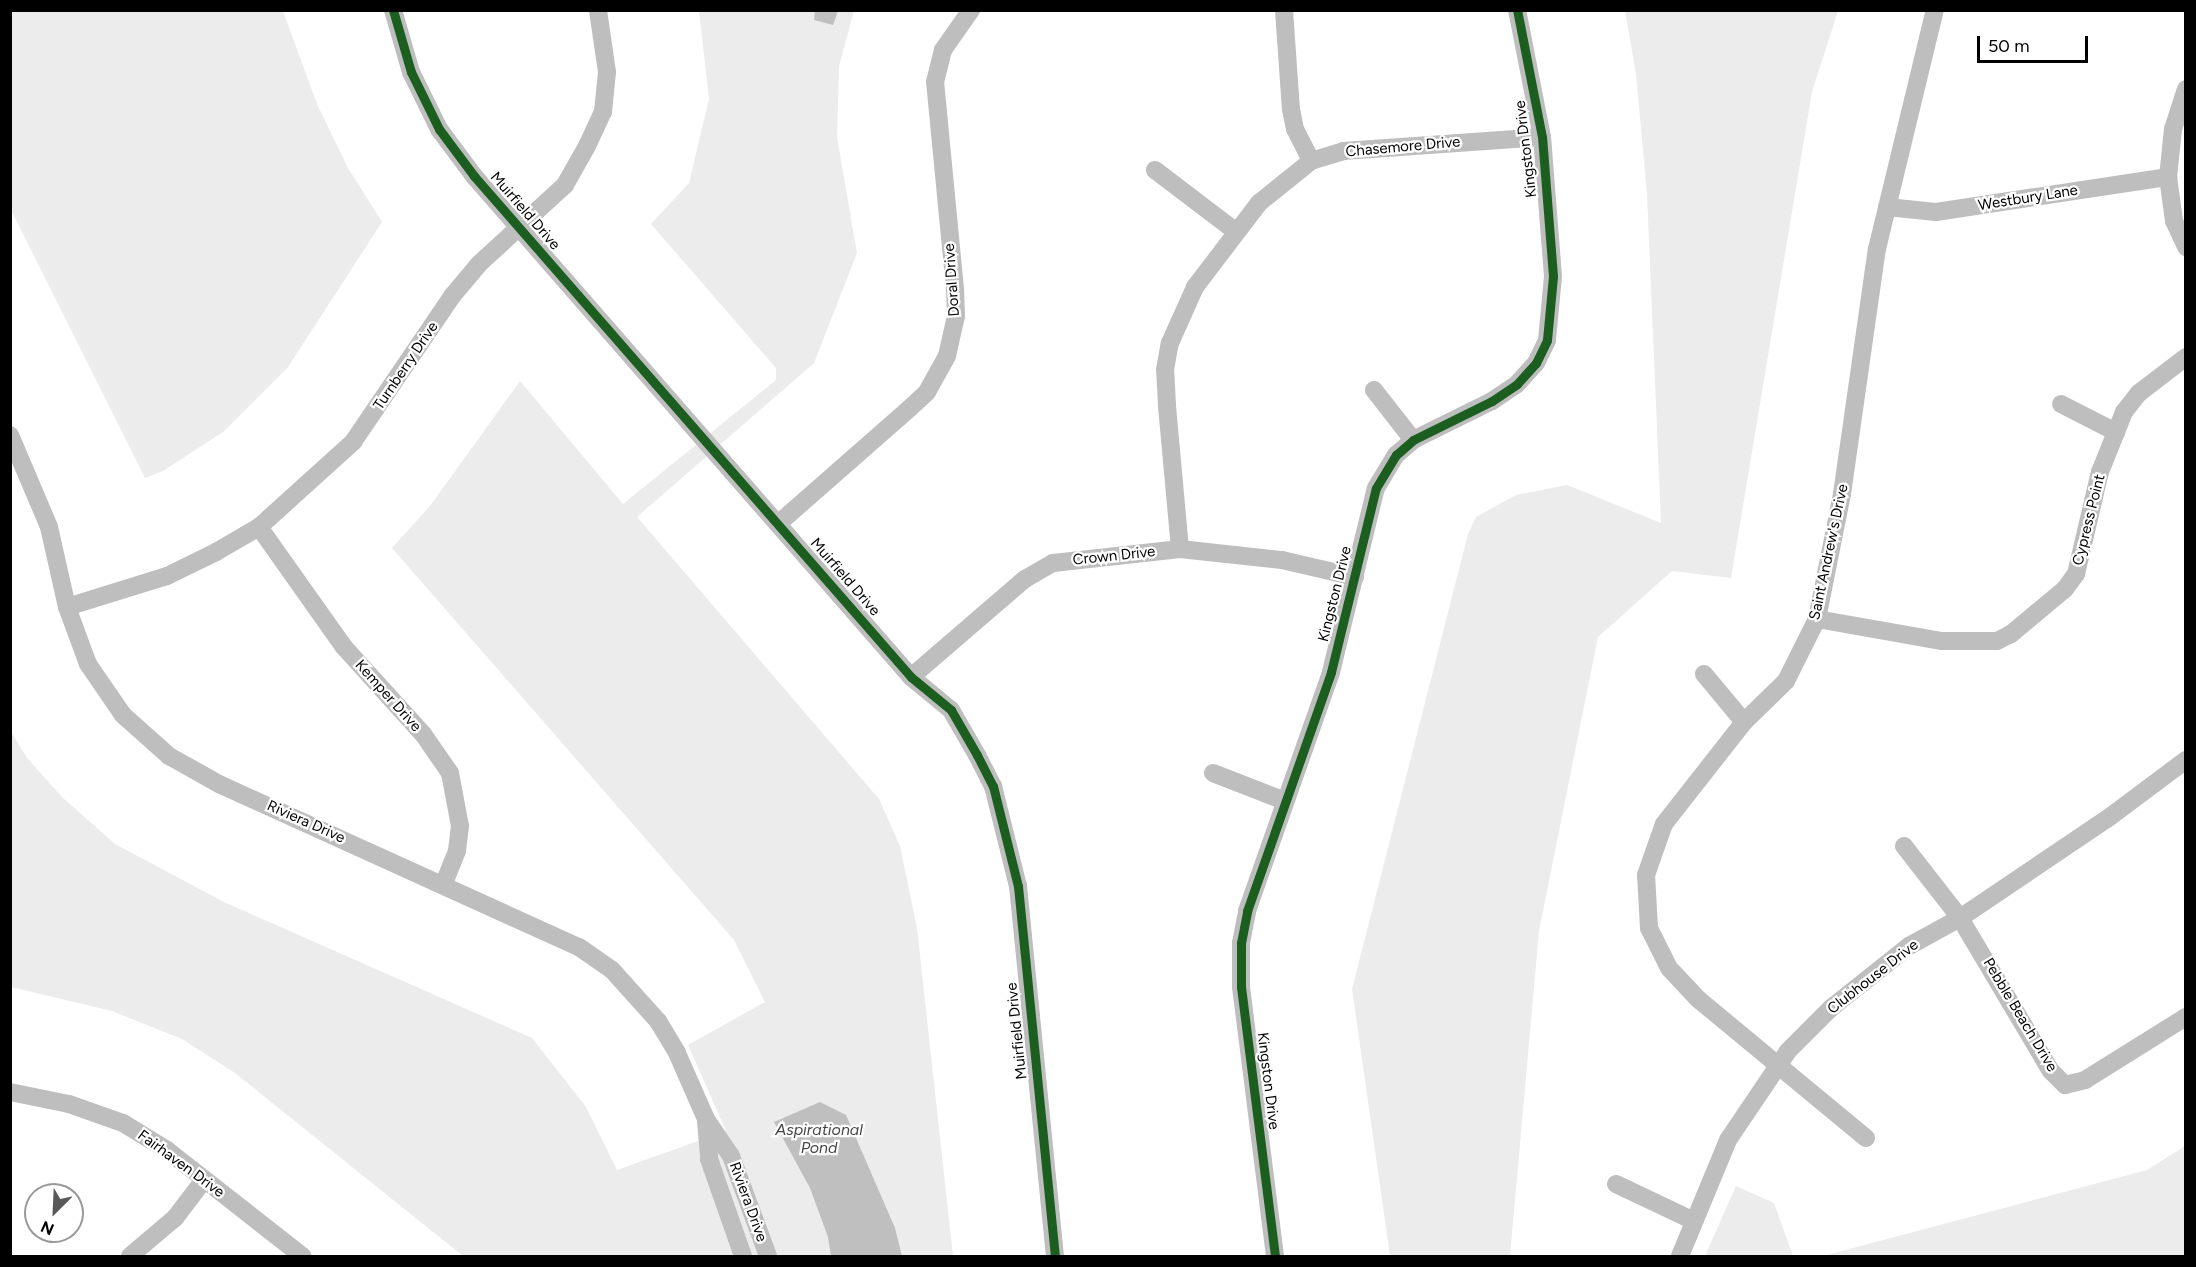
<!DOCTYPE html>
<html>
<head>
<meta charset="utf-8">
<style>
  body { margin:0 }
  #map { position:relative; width:2196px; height:1267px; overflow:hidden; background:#fff; font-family:Figtree,sans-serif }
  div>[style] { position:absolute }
  .green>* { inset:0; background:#ececec }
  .water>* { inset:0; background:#bfbfbf }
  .minor>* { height:18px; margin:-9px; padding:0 9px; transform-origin:9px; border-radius:9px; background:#bebebe }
  .cycleway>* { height:9px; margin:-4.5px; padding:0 4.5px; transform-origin:4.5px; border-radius:4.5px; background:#1b5e20 }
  span { translate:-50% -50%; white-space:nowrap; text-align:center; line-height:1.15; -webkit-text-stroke:4.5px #fff; paint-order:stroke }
  .street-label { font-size:15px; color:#000 }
  .water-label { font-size:16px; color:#444; font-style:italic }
  .frame { position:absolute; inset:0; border:12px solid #000; pointer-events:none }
  .north { position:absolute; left:24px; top:1183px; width:60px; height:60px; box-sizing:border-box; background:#fff; border:2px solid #999; border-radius:50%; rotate:204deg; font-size:16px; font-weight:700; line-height:24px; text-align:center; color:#000 }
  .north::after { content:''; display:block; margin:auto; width:21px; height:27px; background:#595959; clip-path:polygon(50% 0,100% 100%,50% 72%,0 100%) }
  .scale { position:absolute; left:1977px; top:36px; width:111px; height:27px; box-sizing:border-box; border:3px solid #000; border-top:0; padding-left:8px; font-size:18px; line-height:21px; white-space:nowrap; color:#000; -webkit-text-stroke:4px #fff; paint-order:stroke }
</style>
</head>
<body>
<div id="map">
  <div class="green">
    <div style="clip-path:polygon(10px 11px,283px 11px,317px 104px,348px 168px,382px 222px,288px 367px,223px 432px,163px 471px,145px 478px,11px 210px)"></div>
    <div style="clip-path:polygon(699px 11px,854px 11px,839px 66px,837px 137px,857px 253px,814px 363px,637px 517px,879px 799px,900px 846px,917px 928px,953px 1256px,463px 1256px,235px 1073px,182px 1039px,112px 1011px,11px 987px,10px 730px,27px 758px,63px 798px,115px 844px,224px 902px,532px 1038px,586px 1107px,617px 1170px,726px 1131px,688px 1045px,765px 1002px,734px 940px,392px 548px,430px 506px,520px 381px,623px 504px,776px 380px,776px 368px,651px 224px,689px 183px,709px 99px)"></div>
    <div style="clip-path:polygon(1625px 11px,1838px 11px,1812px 92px,1731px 578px,1672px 571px,1598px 637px,1539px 931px,1510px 1256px,1390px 1256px,1352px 989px,1468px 534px,1476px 517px,1516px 495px,1567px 485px,1661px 523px,1647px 194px,1636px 74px)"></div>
    <div style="clip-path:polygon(2185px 1146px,2185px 1256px,1823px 1256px,2147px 1170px)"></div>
    <div style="clip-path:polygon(1736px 1186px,1774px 1203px,1793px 1256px,1705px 1256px)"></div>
  </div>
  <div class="water">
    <div style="clip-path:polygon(815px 11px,838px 11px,833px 25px,814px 20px)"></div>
    <div style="clip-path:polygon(820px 1102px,846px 1115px,895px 1228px,902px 1256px,831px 1256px,828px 1237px,810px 1188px,774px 1122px)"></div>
  </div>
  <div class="minor">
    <div style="left:393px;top:10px;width:65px;rotate:73.8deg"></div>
    <div style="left:411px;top:72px;width:64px;rotate:63.8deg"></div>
    <div style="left:439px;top:129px;width:59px;rotate:53.3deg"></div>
    <div style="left:474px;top:176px;width:665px;rotate:48.9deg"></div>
    <div style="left:911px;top:677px;width:52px;rotate:39.5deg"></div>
    <div style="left:951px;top:710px;width:52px;rotate:60deg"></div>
    <div style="left:977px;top:755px;width:35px;rotate:63deg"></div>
    <div style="left:993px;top:786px;width:103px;rotate:76deg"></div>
    <div style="left:1018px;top:886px;width:372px;rotate:84.3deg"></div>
    <div style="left:1284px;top:10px;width:99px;rotate:86deg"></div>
    <div style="left:1291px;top:109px;width:20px;rotate:79deg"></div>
    <div style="left:1295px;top:129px;width:36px;rotate:63deg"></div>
    <div style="left:2186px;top:89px;width:42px;rotate:108deg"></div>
    <div style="left:2173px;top:129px;width:48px;rotate:95.9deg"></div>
    <div style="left:2168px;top:177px;width:44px;rotate:82.2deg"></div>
    <div style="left:2174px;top:221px;width:29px;rotate:65deg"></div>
    <div style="left:1155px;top:170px;width:101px;rotate:37.3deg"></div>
    <div style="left:1887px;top:207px;width:49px;rotate:5.8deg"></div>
    <div style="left:1936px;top:212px;width:235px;rotate:-8.6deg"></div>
    <div style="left:1374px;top:390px;width:63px;rotate:52deg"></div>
    <div style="left:2061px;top:404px;width:62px;rotate:27deg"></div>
    <div style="left:10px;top:435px;width:100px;rotate:67deg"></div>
    <div style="left:49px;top:527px;width:82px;rotate:77.3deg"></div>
    <div style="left:67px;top:607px;width:61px;rotate:69.8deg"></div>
    <div style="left:88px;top:664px;width:62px;rotate:55.5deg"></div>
    <div style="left:123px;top:715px;width:62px;rotate:41.7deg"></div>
    <div style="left:169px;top:756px;width:57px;rotate:29.2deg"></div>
    <div style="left:219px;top:784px;width:395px;rotate:24.4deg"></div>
    <div style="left:579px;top:947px;width:40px;rotate:34.9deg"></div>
    <div style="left:612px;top:970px;width:69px;rotate:48deg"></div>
    <div style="left:658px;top:1021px;width:37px;rotate:59deg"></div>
    <div style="left:677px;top:1053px;width:72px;rotate:66.3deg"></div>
    <div style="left:706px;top:1119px;width:45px;rotate:56deg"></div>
    <div style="left:731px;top:1156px;width:107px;rotate:69.7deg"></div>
    <div style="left:779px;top:523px;width:174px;rotate:-41.3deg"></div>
    <div style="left:910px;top:408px;width:23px;rotate:-43deg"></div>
    <div style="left:927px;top:392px;width:41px;rotate:-60.9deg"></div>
    <div style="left:947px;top:356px;width:41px;rotate:-77.3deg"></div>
    <div style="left:956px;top:316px;width:27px;rotate:-92deg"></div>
    <div style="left:955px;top:289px;width:208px;rotate:-95.5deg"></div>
    <div style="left:935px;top:82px;width:33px;rotate:-76deg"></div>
    <div style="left:943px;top:50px;width:49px;rotate:-55deg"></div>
    <div style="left:259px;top:527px;width:147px;rotate:54.7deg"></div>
    <div style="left:344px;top:647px;width:118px;rotate:47.8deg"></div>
    <div style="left:423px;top:734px;width:47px;rotate:55.3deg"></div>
    <div style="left:450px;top:773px;width:54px;rotate:79.3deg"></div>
    <div style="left:460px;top:826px;width:25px;rotate:97deg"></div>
    <div style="left:457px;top:851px;width:35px;rotate:112deg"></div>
    <div style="left:1180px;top:549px;width:145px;rotate:-95.2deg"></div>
    <div style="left:1167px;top:405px;width:35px;rotate:-93deg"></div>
    <div style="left:1165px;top:370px;width:27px;rotate:-80deg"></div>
    <div style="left:1170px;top:343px;width:61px;rotate:-65.9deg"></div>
    <div style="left:1195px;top:287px;width:106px;rotate:-52.7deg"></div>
    <div style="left:1259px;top:203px;width:67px;rotate:-38.9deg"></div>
    <div style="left:1311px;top:161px;width:34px;rotate:-17deg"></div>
    <div style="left:1343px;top:151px;width:199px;rotate:-4deg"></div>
    <div style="left:67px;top:607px;width:105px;rotate:-17.2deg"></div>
    <div style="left:167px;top:576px;width:55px;rotate:-26.1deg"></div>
    <div style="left:216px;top:552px;width:50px;rotate:-30.2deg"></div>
    <div style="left:259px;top:527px;width:127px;rotate:-42.1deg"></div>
    <div style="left:353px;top:442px;width:178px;rotate:-55.8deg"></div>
    <div style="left:453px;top:295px;width:40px;rotate:-50deg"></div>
    <div style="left:479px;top:264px;width:117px;rotate:-42.6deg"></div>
    <div style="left:565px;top:185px;width:45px;rotate:-60.6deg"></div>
    <div style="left:587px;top:146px;width:38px;rotate:-65deg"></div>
    <div style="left:603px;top:112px;width:40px;rotate:-84.3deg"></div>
    <div style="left:607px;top:72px;width:63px;rotate:-98.3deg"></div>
    <div style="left:1817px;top:619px;width:127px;rotate:10deg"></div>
    <div style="left:1942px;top:641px;width:55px"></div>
    <div style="left:1997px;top:641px;width:16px;rotate:-27deg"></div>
    <div style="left:2011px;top:634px;width:70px;rotate:-39.8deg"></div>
    <div style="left:2065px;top:589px;width:19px;rotate:-54deg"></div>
    <div style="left:2076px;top:574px;width:105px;rotate:-76.8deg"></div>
    <div style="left:2100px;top:472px;width:65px;rotate:-68.2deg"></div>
    <div style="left:2124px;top:412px;width:24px;rotate:-52deg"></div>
    <div style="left:2139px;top:393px;width:59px;rotate:-37.5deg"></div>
    <div style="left:1704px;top:674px;width:62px;rotate:50.2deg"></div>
    <div style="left:911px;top:677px;width:150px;rotate:-40.7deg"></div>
    <div style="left:1025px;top:579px;width:32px;rotate:-30deg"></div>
    <div style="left:1053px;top:563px;width:128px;rotate:-6.3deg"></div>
    <div style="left:1180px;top:549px;width:103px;rotate:6.2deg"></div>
    <div style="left:1282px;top:560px;width:75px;rotate:13.1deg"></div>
    <div style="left:1213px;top:773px;width:77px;rotate:21.3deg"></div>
    <div style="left:1904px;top:846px;width:91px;rotate:52.1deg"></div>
    <div style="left:1960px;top:918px;width:178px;rotate:59.3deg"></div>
    <div style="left:2051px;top:1071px;width:20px;rotate:45deg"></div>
    <div style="left:2065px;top:1085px;width:21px;rotate:-14deg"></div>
    <div style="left:2085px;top:1080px;width:119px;rotate:-32deg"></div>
    <div style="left:10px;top:1092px;width:60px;rotate:11.5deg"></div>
    <div style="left:69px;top:1104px;width:57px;rotate:19.4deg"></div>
    <div style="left:123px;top:1123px;width:52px;rotate:31.5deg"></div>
    <div style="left:167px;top:1150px;width:172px;rotate:38.1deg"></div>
    <div style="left:706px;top:1121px;width:38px;rotate:85deg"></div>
    <div style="left:709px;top:1159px;width:103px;rotate:70.7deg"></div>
    <div style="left:1866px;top:1138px;width:218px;rotate:-140.4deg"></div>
    <div style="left:1698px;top:999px;width:42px;rotate:-133.1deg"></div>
    <div style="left:1669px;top:968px;width:45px;rotate:-116.6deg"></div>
    <div style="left:1649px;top:928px;width:53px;rotate:-93.2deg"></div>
    <div style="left:1646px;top:875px;width:54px;rotate:-70.6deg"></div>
    <div style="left:1664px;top:824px;width:130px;rotate:-51.9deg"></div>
    <div style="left:1744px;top:722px;width:59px;rotate:-44.3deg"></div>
    <div style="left:1786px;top:681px;width:69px;rotate:-63.4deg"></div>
    <div style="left:1817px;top:619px;width:127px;rotate:-78.7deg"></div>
    <div style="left:1842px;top:494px;width:247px;rotate:-81.9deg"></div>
    <div style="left:1877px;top:249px;width:246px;rotate:-76.4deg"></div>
    <div style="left:1616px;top:1184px;width:86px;rotate:25.4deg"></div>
    <div style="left:130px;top:1256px;width:59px;rotate:-40.2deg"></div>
    <div style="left:175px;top:1218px;width:48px;rotate:-52.7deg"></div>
    <div style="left:1275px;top:1256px;width:271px;rotate:-97.2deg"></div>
    <div style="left:1241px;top:987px;width:44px;rotate:-90deg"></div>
    <div style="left:1241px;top:943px;width:33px;rotate:-79deg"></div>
    <div style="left:1247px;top:911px;width:253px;rotate:-70.6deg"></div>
    <div style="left:1331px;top:672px;width:189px;rotate:-76.3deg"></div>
    <div style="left:1376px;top:488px;width:39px;rotate:-59deg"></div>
    <div style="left:1396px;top:455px;width:23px;rotate:-41deg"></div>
    <div style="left:1413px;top:440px;width:88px;rotate:-26.3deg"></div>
    <div style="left:1492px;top:401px;width:30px;rotate:-34deg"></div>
    <div style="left:1517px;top:384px;width:28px;rotate:-48deg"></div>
    <div style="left:1536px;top:363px;width:25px;rotate:-64deg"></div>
    <div style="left:1547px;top:340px;width:64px;rotate:-84.6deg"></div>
    <div style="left:1553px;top:276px;width:139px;rotate:-94.5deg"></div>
    <div style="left:1542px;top:137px;width:129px;rotate:-101.1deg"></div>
    <div style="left:1680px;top:1256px;width:126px;rotate:-67.5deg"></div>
    <div style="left:1728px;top:1140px;width:107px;rotate:-56deg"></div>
    <div style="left:1788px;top:1051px;width:61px;rotate:-45deg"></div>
    <div style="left:1831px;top:1008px;width:100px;rotate:-38.5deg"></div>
    <div style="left:1909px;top:946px;width:58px;rotate:-28.8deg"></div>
    <div style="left:1960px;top:918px;width:177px;rotate:-34deg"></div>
    <div style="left:2107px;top:819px;width:99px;rotate:-36.8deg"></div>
  </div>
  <div class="cycleway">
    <div style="left:393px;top:10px;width:65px;rotate:73.8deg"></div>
    <div style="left:411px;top:72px;width:64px;rotate:63.8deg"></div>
    <div style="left:439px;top:129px;width:59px;rotate:53.3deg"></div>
    <div style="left:474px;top:176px;width:665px;rotate:48.9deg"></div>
    <div style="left:911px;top:677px;width:52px;rotate:39.5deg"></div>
    <div style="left:951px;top:710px;width:52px;rotate:60deg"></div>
    <div style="left:977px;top:755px;width:35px;rotate:63deg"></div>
    <div style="left:993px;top:786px;width:103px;rotate:76deg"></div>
    <div style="left:1018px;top:886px;width:372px;rotate:84.3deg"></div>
    <div style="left:1275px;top:1256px;width:271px;rotate:-97.2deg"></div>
    <div style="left:1241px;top:987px;width:44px;rotate:-90deg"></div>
    <div style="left:1241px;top:943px;width:33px;rotate:-79deg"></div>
    <div style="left:1247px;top:911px;width:253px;rotate:-70.6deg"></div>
    <div style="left:1331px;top:672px;width:189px;rotate:-76.3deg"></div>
    <div style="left:1376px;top:488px;width:39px;rotate:-59deg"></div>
    <div style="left:1396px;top:455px;width:23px;rotate:-41deg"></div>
    <div style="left:1413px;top:440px;width:88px;rotate:-26.3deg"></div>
    <div style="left:1492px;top:401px;width:30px;rotate:-34deg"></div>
    <div style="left:1517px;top:384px;width:28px;rotate:-48deg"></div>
    <div style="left:1536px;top:363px;width:25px;rotate:-64deg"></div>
    <div style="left:1547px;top:340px;width:64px;rotate:-84.6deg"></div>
    <div style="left:1553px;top:276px;width:139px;rotate:-94.5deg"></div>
    <div style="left:1542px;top:137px;width:129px;rotate:-101.1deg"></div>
  </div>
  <div class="street-label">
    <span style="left:1403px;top:147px;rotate:-5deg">Chasemore Drive</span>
    <span style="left:1526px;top:149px;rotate:-97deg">Kingston Drive</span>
    <span style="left:2028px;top:198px;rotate:-9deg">Westbury Lane</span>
    <span style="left:525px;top:211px;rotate:49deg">Muirfield Drive</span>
    <span style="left:952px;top:280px;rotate:-94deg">Doral Drive</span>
    <span style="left:406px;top:366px;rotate:-56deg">Turnberry Drive</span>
    <span style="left:2089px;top:520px;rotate:-76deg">Cypress Point</span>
    <span style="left:1829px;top:552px;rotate:-78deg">Saint Andrew's Drive</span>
    <span style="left:1114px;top:556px;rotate:-6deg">Crown Drive</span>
    <span style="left:845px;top:577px;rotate:49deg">Muirfield Drive</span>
    <span style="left:1335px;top:594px;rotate:-76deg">Kingston Drive</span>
    <span style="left:388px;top:696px;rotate:48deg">Kemper Drive</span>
    <span style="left:306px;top:822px;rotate:24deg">Riviera Drive</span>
    <span style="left:1873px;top:977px;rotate:-38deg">Clubhouse Drive</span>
    <span style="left:2020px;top:1015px;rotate:59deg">Pebble Beach Drive</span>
    <span style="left:1017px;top:1031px;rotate:-96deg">Muirfield Drive</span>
    <span style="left:1268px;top:1081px;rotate:83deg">Kingston Drive</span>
    <span style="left:181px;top:1164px;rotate:36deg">Fairhaven Drive</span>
    <span style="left:748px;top:1202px;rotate:70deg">Riviera Drive</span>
  </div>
  <div class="water-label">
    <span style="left:819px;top:1139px">Aspirational<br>Pond</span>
  </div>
  <div class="frame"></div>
  <div class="north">N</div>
  <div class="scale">50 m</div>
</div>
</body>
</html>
